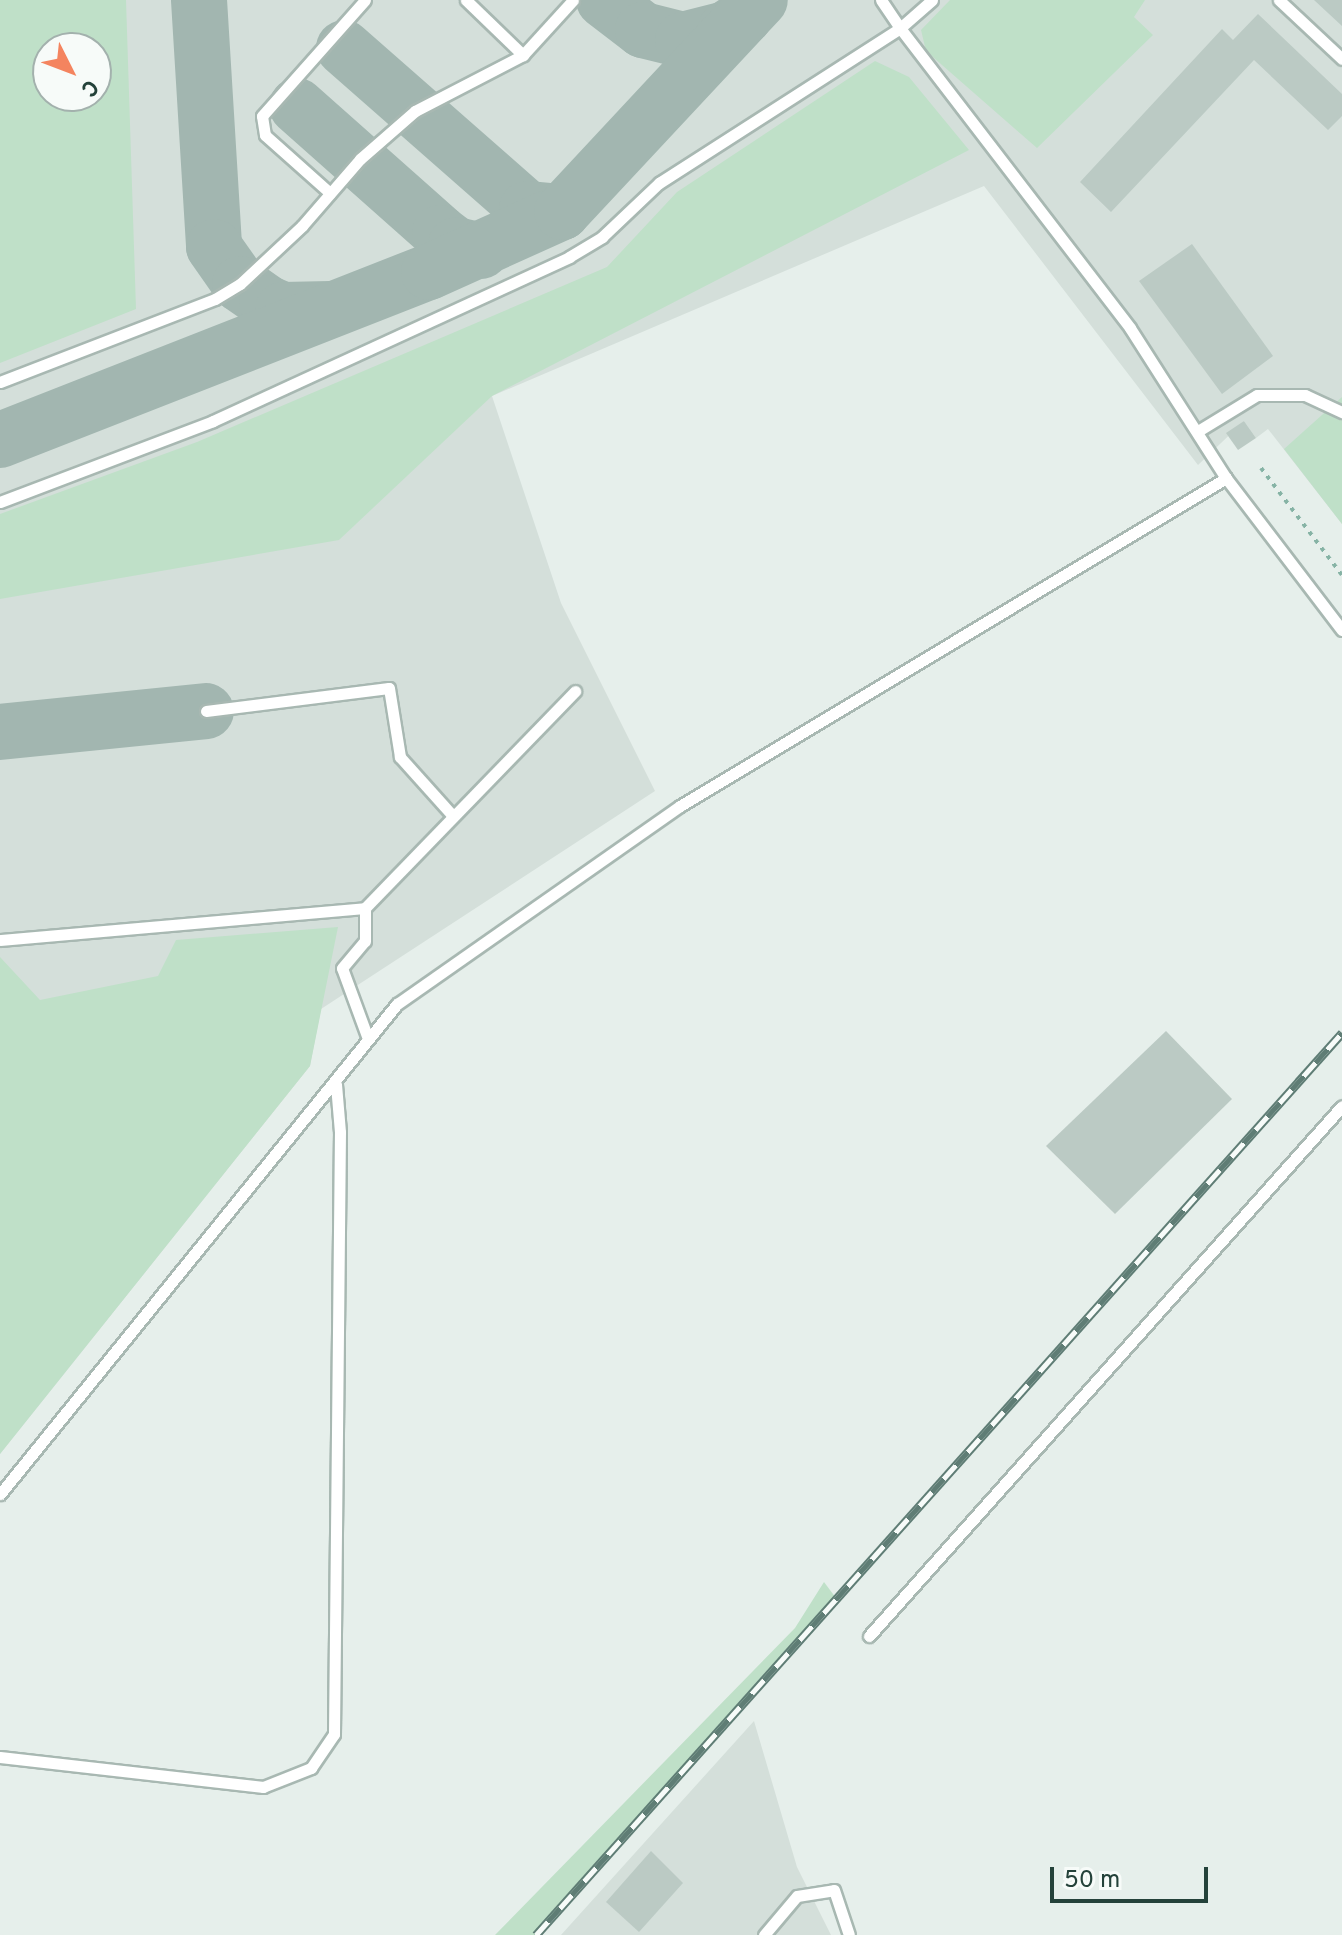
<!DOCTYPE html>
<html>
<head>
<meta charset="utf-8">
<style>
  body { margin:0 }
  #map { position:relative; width:1342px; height:1935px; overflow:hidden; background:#e6efeb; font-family:Overpass,sans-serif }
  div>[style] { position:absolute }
  .built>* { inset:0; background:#d4dfda }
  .green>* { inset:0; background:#bfe0c8 }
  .taxiway>* { height:56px; margin:-28px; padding:0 28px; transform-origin:28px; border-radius:28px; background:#a2b6b0 }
  .building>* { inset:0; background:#bbcac4 }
  .path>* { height:4px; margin-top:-2px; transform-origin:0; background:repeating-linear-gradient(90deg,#86b3a5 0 4px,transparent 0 10px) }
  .roads { filter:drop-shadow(2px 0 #a8b8b2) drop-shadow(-2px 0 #a8b8b2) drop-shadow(0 2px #a8b8b2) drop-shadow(0 -2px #a8b8b2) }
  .service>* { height:11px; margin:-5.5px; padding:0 5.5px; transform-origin:5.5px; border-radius:5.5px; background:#fff }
  .rail>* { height:9px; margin-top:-4.5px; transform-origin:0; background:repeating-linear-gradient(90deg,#f7fbf9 0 18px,#5f7d75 0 36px); box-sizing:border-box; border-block:2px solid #5f7d75 }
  span { translate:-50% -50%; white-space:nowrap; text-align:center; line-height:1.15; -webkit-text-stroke:7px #f7fbf9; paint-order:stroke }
  .north { position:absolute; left:32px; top:32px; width:80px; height:80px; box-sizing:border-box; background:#f7fbf9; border:2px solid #a3b1ad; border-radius:50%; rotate:132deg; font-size:22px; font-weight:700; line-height:32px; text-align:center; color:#24423a }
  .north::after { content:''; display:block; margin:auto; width:28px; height:36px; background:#f4845f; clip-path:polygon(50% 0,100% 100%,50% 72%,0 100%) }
  .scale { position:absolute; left:1050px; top:1867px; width:158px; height:36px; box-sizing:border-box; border:4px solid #24423a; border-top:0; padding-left:10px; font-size:24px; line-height:28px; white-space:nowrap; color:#24423a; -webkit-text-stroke:6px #f7fbf9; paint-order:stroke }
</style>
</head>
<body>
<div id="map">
  <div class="built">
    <div style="clip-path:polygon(evenodd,0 0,1342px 0,1342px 524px,1268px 429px,1256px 438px,1244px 421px,1198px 465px,984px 186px,492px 396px,561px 603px,655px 791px,321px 1009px,310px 1066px,0 1454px,0 0,48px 48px,96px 48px,96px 96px,48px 96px,48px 48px)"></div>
    <div style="clip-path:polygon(754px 1721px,797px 1867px,831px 1935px,561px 1935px)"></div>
  </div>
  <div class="green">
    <div style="clip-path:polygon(evenodd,0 0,126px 0,136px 309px,0 363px,0 0,48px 48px,96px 48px,96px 96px,48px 96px,48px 48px)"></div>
    <div style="clip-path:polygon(950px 0,1145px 0,1134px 17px,1153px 35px,1037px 148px,926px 51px,921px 30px)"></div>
    <div style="clip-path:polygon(875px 61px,909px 77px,969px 150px,492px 396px,339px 540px,0 599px,0 514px,197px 442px,607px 267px,677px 192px)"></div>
    <div style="clip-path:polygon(1342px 397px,1342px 524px,1284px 449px)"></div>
    <div style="clip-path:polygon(338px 927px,310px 1066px,0 1454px,0 957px,40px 1000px,158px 976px,176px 940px)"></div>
    <div style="clip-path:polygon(824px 1582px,836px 1598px,536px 1935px,495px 1935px,795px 1628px)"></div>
  </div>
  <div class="taxiway">
    <div style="left:199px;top:0;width:247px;rotate:86.5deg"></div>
    <div style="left:214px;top:247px;width:45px;rotate:54.9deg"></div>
    <div style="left:240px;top:284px;width:33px;rotate:35deg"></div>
    <div style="left:267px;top:303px;width:17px;rotate:24deg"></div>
    <div style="left:283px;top:310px;width:48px;rotate:-1.2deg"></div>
    <div style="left:604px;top:0;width:49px;rotate:37.6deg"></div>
    <div style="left:643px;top:30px;width:41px;rotate:14deg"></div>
    <div style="left:683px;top:40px;width:44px;rotate:-14.3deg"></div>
    <div style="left:726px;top:29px;width:22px;rotate:-34deg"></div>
    <div style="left:344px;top:48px;width:244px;rotate:41.3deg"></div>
    <div style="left:527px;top:209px;width:35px;rotate:5deg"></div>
    <div style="left:297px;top:106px;width:191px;rotate:41.6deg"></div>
    <div style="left:440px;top:233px;width:20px;rotate:37deg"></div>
    <div style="left:456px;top:245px;width:26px;rotate:13deg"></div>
    <div style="left:0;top:440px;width:461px;rotate:-21.4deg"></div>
    <div style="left:429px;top:272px;width:146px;rotate:-24.3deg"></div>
    <div style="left:562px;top:212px;width:290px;rotate:-47deg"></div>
    <div style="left:0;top:732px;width:207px;rotate:-5.8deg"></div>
  </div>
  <div class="building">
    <div style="clip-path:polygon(1314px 0,1342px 0,1342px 26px)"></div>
    <div style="clip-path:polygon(1258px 14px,1342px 94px,1342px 116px,1328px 130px,1254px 60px,1111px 212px,1080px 182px,1222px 29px,1233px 40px)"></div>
    <div style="clip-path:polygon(1192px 244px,1273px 356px,1222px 394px,1139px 281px)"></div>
    <div style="clip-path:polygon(1244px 421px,1256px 438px,1238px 450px,1226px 433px)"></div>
    <div style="clip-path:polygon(1166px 1031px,1232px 1099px,1115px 1214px,1046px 1146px)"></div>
    <div style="clip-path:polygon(651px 1851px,683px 1883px,639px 1932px,606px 1902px)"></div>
  </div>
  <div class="path">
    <div style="left:1261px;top:468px;width:134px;rotate:52.9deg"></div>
  </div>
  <div class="roads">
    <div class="service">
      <div style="left:466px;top:0;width:79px;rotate:44deg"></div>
      <div style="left:932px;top:0;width:43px;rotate:138.8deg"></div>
      <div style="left:900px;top:28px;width:378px;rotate:52.5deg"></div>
      <div style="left:1130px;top:328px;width:178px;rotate:57.4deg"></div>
      <div style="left:1226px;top:478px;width:191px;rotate:52.7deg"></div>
      <div style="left:1279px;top:0;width:86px;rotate:43.1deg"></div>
      <div style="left:330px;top:193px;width:87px;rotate:-138.3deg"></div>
      <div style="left:265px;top:135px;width:19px;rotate:-99deg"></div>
      <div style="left:262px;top:116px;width:155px;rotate:-48.4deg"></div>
      <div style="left:0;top:382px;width:230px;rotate:-21.1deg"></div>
      <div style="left:215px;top:299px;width:29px;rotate:-31deg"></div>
      <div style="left:240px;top:284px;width:85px;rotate:-43.1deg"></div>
      <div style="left:302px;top:226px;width:89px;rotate:-49.1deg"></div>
      <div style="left:360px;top:159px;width:73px;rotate:-41.1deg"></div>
      <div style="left:415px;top:111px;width:122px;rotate:-27.4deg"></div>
      <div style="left:523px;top:55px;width:74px;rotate:-47.7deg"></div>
      <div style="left:1198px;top:431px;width:69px;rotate:-31.4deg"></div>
      <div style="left:1257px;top:395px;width:48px"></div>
      <div style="left:1305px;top:395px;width:41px;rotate:24.7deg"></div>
      <div style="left:0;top:502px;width:228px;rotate:-20.8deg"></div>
      <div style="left:213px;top:421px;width:392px;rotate:-24.7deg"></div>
      <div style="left:569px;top:257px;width:39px;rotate:-31deg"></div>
      <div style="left:602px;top:237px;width:79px;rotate:-43.5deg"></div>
      <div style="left:659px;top:183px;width:287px;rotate:-32.7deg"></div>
      <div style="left:900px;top:28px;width:34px;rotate:-124deg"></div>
      <div style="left:206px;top:711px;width:184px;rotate:-7.2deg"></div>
      <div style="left:389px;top:688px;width:70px;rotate:80.9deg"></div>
      <div style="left:400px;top:757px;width:78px;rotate:48.1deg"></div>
      <div style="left:0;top:940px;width:366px;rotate:-5deg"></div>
      <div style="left:367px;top:1036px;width:72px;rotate:-110.2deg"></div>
      <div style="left:342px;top:968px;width:35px;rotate:-50deg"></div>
      <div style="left:365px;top:941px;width:33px;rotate:-90deg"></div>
      <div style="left:365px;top:908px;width:302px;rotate:-45.9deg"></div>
      <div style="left:0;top:1494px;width:631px;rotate:-50.99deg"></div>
      <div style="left:397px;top:1004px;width:345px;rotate:-35deg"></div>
      <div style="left:680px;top:806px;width:637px;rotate:-30.99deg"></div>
      <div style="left:869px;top:1636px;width:710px;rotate:-48.25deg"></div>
      <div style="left:0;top:1757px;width:265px;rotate:6.5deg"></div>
      <div style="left:263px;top:1787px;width:52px;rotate:-21.6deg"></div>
      <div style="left:311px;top:1768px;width:41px;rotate:-55.9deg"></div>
      <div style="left:334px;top:1734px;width:602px;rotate:-89.43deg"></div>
      <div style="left:340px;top:1132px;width:48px;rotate:-94.8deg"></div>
      <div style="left:764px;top:1935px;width:51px;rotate:-49.8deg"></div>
      <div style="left:797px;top:1896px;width:37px;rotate:-9deg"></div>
      <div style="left:834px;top:1890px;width:47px;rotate:71.6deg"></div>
    </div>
  </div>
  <div class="rail">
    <div style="left:536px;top:1935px;width:1210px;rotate:-48.22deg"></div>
  </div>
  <div class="north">С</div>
  <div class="scale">50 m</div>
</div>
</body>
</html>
